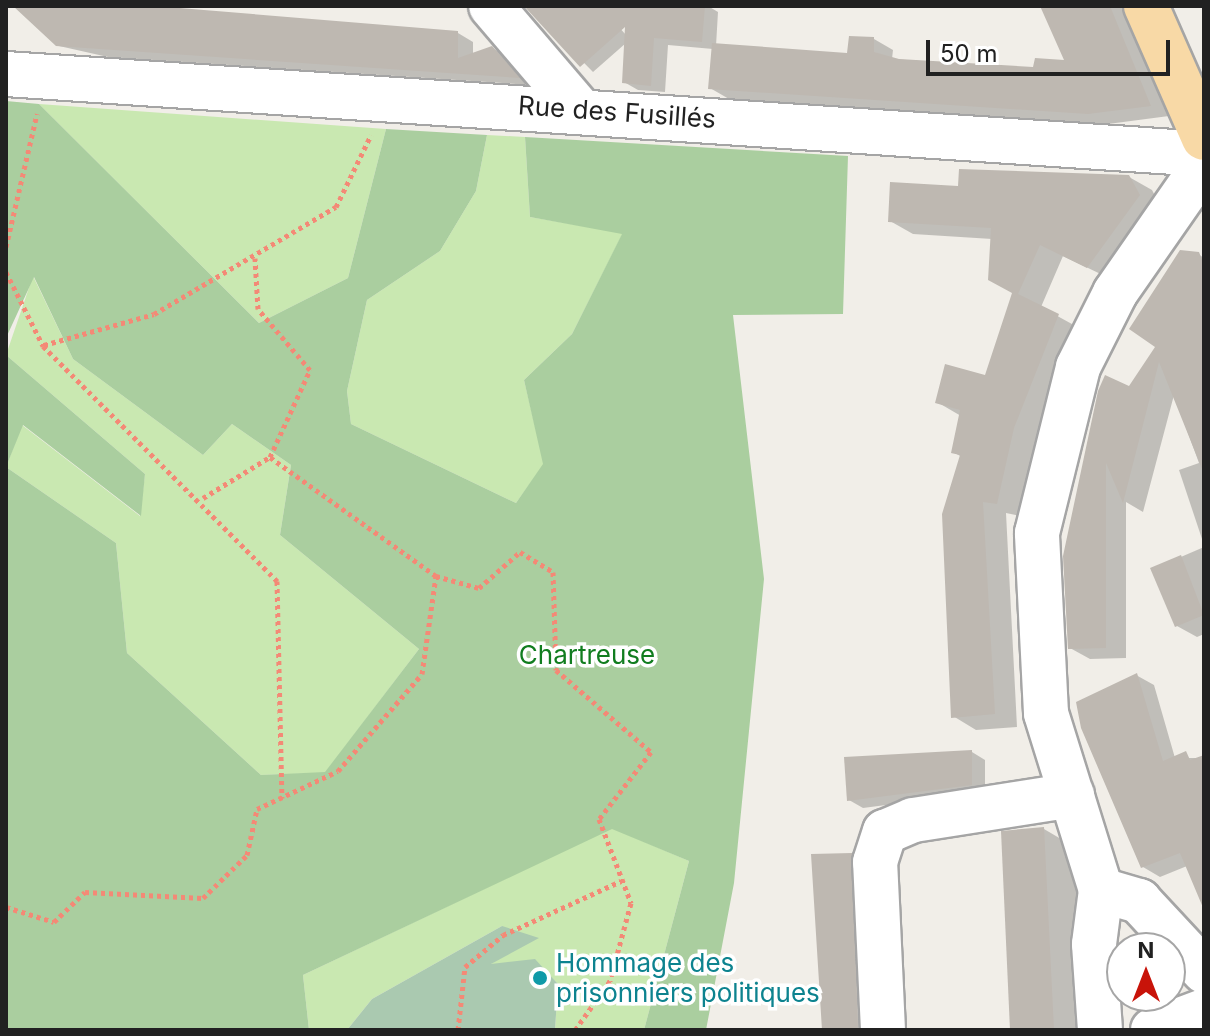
<!DOCTYPE html>
<html>
<head>
<meta charset="utf-8">
<style>
  body { margin:0 }
  #map { position:relative; width:1210px; height:1036px; overflow:hidden; background:#f1eee8; font-family:Inter,sans-serif }
  div>[style] { position:absolute }
  .grass>* { inset:0; background:#c9e8b1 }
  .forest>* { inset:0; background:#aace9f }
  .cemetery>* { inset:0; background:#aac9b0 }
  .shadow>* { inset:0; background:#0003 }
  .building>* { inset:0; background:#beb8b1 }
  .path>* { height:5px; margin-top:-2.5px; transform-origin:0; background:repeating-linear-gradient(90deg,#f48976 0 4px,transparent 0 8px) }
  .roads { filter:drop-shadow(2px 0 #a5a5a5) drop-shadow(-2px 0 #a5a5a5) drop-shadow(0 2px #a5a5a5) drop-shadow(0 -2px #a5a5a5) }
  .minor>* { height:44px; margin:-22px; padding:0 22px; transform-origin:22px; border-radius:22px; background:#fff }
  .major>* { height:44px; margin:-22px; padding:0 22px; transform-origin:22px; border-radius:22px; background:#f8d9a6 }
  .dots>* { width:22px; height:22px; translate:-50% -50%; box-sizing:border-box; border:4px solid #fff; border-radius:50% }
  span { translate:-50% -50%; white-space:nowrap; text-align:center; line-height:1.15; -webkit-text-stroke:7px #fff; paint-order:stroke }
  .street-label { font-size:26px; color:#212121 }
  .park-label { font-size:26px; color:#117d1f }
  .culture-label { font-size:26px; color:#0d838f }
  .left { translate:0 -50%; text-align:left }
  .frame { position:absolute; inset:0; border:8px solid #212121; pointer-events:none }
  .north { position:absolute; left:1106px; top:932px; width:80px; height:80px; box-sizing:border-box; background:#fff; border:2px solid #a6a6a6; border-radius:50%; rotate:0deg; font-size:22px; font-weight:700; line-height:32px; text-align:center; color:#212121 }
  .north::after { content:''; display:block; margin:auto; width:28px; height:36px; background:#c81309; clip-path:polygon(50% 0,100% 100%,50% 72%,0 100%) }
  .scale { position:absolute; left:926px; top:40px; width:244px; height:36px; box-sizing:border-box; border:4px solid #212121; border-top:0; padding-left:10px; font-size:24px; line-height:28px; white-space:nowrap; color:#212121; -webkit-text-stroke:6px #fff; paint-order:stroke }
</style>
</head>
<body>
<div id="map">
  <div class="grass">
    <div style="clip-path:polygon(39px 104px,386px 129px,348px 278px,259px 323px)"></div>
    <div style="clip-path:polygon(487px 135px,525px 137px,530px 217px,623px 233px,572px 334px,524px 380px,544px 464px,516px 503px,351px 424px,347px 391px,367px 300px,440px 251px,476px 191px)"></div>
    <div style="clip-path:polygon(33px 276px,73px 359px,203px 455px,232px 424px,291px 465px,280px 535px,419px 649px,325px 773px,261px 775px,127px 653px,116px 543px,6px 467px,22px 425px,140px 516px,145px 474px,6px 355px)"></div>
    <div style="clip-path:polygon(612px 828px,689px 861px,644px 1030px,555px 1030px,558px 984px,535px 960px,489px 965px,503px 956px,502px 926px,372px 999px,347px 1030px,309px 1030px,303px 975px)"></div>
  </div>
  <div class="forest">
    <div style="clip-path:polygon(6px 101px,39px 104px,259px 323px,348px 278px,386px 129px,487px 135px,476px 191px,440px 251px,367px 300px,347px 391px,351px 424px,516px 503px,543px 464px,524px 380px,572px 334px,622px 234px,530px 217px,525px 137px,848px 156px,843px 314px,733px 315px,764px 579px,734px 883px,706px 1030px,644px 1030px,689px 861px,612px 829px,303px 975px,309px 1030px,6px 1030px,6px 355px,145px 474px,141px 516px,23px 425px,6px 467px,116px 543px,127px 653px,261px 775px,325px 772px,419px 649px,280px 535px,291px 465px,232px 424px,203px 455px,73px 359px,34px 277px,6px 338px)"></div>
  </div>
  <div class="cemetery">
    <div style="clip-path:polygon(502px 926px,539px 938px,491px 964px,535px 959px,558px 984px,555px 1030px,347px 1030px,372px 999px)"></div>
  </div>
  <div class="shadow">
    <div style="clip-path:polygon(15px 6px,128px 6px,458px 33px,473px 42px,473px 55px,492px 48px,508px 57px,532px 85px,108px 57px,59px 46px)"></div>
    <div style="clip-path:polygon(528px 6px,600px 6px,626px 35px,628px 6px,708px 6px,718px 12px,716px 46px,849px 55px,874px 39px,893px 50px,892px 59px,1035px 69px,1067px 63px,1042px 6px,1123px 6px,1169px 116px,1108px 124px,729px 99px,710px 88px,713px 49px,668px 45px,665px 92px,638px 90px,624px 82px,626px 43px,593px 72px)"></div>
    <div style="clip-path:polygon(1129px 177px,1152px 190px,1162px 209px,1111px 279px,1063px 256px,1041px 307px,1081px 329px,1036px 441px,1020px 516px,1006px 513px,1017px 727px,976px 730px,953px 716px,962px 457px,953px 452px,961px 416px,937px 402px,987px 378px,1015px 293px,992px 239px,913px 234px,890px 221px,960px 188px)"></div>
    <div style="clip-path:polygon(1198px 254px,1204px 258px,1204px 545px,1179px 470px,1199px 463px,1174px 395px,1143px 512px,1126px 502px,1126px 658px,1090px 659px,1070px 648px,1065px 557px,1130px 389px,1158px 346px)"></div>
    <div style="clip-path:polygon(1204px 547px,1204px 634px,1197px 637px,1177px 626px,1153px 569px)"></div>
    <div style="clip-path:polygon(1136px 675px,1154px 685px,1175px 758px,1204px 758px,1204px 904px,1187px 866px,1160px 877px,1143px 867px)"></div>
    <div style="clip-path:polygon(972px 752px,985px 760px,985px 792px,863px 808px,849px 800px)"></div>
    <div style="clip-path:polygon(1044px 829px,1078px 849px,1087px 1030px,1011px 1030px)"></div>
    <div style="clip-path:polygon(851px 855px,861px 861px,868px 1030px,822px 1030px)"></div>
  </div>
  <div class="building">
    <div style="clip-path:polygon(13px 6px,155px 6px,458px 31px,458px 58px,492px 46px,520px 78px,56px 46px)"></div>
    <div style="clip-path:polygon(524px 6px,705px 6px,702px 42px,654px 38px,651px 86px,622px 83px,625px 27px,580px 67px)"></div>
    <div style="clip-path:polygon(1040px 6px,1110px 6px,1151px 106px,1088px 114px,708px 89px,712px 43px,847px 53px,849px 36px,874px 37px,874px 52px,899px 59px,1033px 67px,1035px 58px,1064px 60px)"></div>
    <div style="clip-path:polygon(959px 169px,1129px 175px,1140px 195px,1087px 268px,1040px 245px,1018px 294px,1059px 314px,1014px 428px,997px 504px,983px 502px,995px 714px,951px 718px,942px 514px,960px 455px,951px 453px,960px 410px,935px 403px,945px 364px,985px 375px,1012px 293px,988px 280px,991px 228px,888px 222px,890px 182px,958px 186px)"></div>
    <div style="clip-path:polygon(1180px 250px,1199px 252px,1204px 265px,1204px 474px,1159px 362px,1123px 503px,1106px 463px,1106px 648px,1068px 649px,1063px 556px,1098px 391px,1105px 375px,1129px 386px,1155px 347px,1129px 329px)"></div>
    <div style="clip-path:polygon(1181px 555px,1204px 615px,1175px 627px,1150px 568px)"></div>
    <div style="clip-path:polygon(1137px 673px,1163px 761px,1186px 751px,1190px 760px,1204px 755px,1204px 910px,1180px 853px,1141px 868px,1081px 728px,1076px 702px)"></div>
    <div style="clip-path:polygon(972px 750px,972px 785px,847px 801px,844px 757px)"></div>
    <div style="clip-path:polygon(1044px 827px,1054px 1030px,1010px 1030px,1001px 831px)"></div>
    <div style="clip-path:polygon(852px 853px,858px 1030px,822px 1030px,811px 854px)"></div>
  </div>
  <div class="path">
    <div style="left:6px;top:247px;width:137px;rotate:-76.9deg"></div>
    <div style="left:6px;top:272px;width:83px;rotate:63.4deg"></div>
    <div style="left:43px;top:346px;width:332px;rotate:45.1deg"></div>
    <div style="left:277px;top:581px;width:217px;rotate:88.7deg"></div>
    <div style="left:44px;top:345px;width:114px;rotate:-15.7deg"></div>
    <div style="left:154px;top:314px;width:211px;rotate:-30.5deg"></div>
    <div style="left:336px;top:207px;width:80px;rotate:-64.1deg"></div>
    <div style="left:203px;top:498px;width:79px;rotate:-31.5deg"></div>
    <div style="left:436px;top:576px;width:45px;rotate:15.6deg"></div>
    <div style="left:479px;top:588px;width:55px;rotate:-41.3deg"></div>
    <div style="left:520px;top:552px;width:39px;rotate:31deg"></div>
    <div style="left:553px;top:572px;width:98px;rotate:88.2deg"></div>
    <div style="left:556px;top:670px;width:125px;rotate:40.8deg"></div>
    <div style="left:651px;top:752px;width:85px;rotate:127.8deg"></div>
    <div style="left:599px;top:819px;width:90px;rotate:69.1deg"></div>
    <div style="left:631px;top:903px;width:81px;rotate:105.1deg"></div>
    <div style="left:610px;top:981px;width:60px;rotate:125.5deg"></div>
    <div style="left:6px;top:907px;width:50px;rotate:17.4deg"></div>
    <div style="left:54px;top:922px;width:43px;rotate:-44.1deg"></div>
    <div style="left:85px;top:892px;width:118px;rotate:2.9deg"></div>
    <div style="left:203px;top:898px;width:62px;rotate:-44.3deg"></div>
    <div style="left:247px;top:855px;width:47px;rotate:-77.7deg"></div>
    <div style="left:257px;top:809px;width:89px;rotate:-25.1deg"></div>
    <div style="left:338px;top:771px;width:128px;rotate:-49.1deg"></div>
    <div style="left:422px;top:674px;width:99px;rotate:-81.9deg"></div>
    <div style="left:436px;top:576px;width:204px;rotate:-144.4deg"></div>
    <div style="left:270px;top:457px;width:96px;rotate:-65.3deg"></div>
    <div style="left:310px;top:370px;width:80px;rotate:-130.4deg"></div>
    <div style="left:258px;top:309px;width:51px;rotate:-93.4deg"></div>
    <div style="left:458px;top:1030px;width:63px;rotate:-83.7deg"></div>
    <div style="left:465px;top:967px;width:50px;rotate:-40.1deg"></div>
    <div style="left:503px;top:935px;width:130px;rotate:-24.6deg"></div>
  </div>
  <div class="roads">
    <div class="minor">
      <div style="left:491px;top:6px;width:134px;rotate:49.5deg"></div>
      <div style="left:6px;top:74px;width:1201px;rotate:3.82deg"></div>
      <div style="left:1101px;top:890px;width:40px;rotate:16deg"></div>
      <div style="left:1139px;top:901px;width:96px;rotate:47.1deg"></div>
      <div style="left:883px;top:1030px;width:168px;rotate:-92.7deg"></div>
      <div style="left:875px;top:862px;width:32px;rotate:-72deg"></div>
      <div style="left:885px;top:832px;width:30px;rotate:-23deg"></div>
      <div style="left:913px;top:820px;width:161px;rotate:-8.9deg"></div>
      <div style="left:1100px;top:1030px;width:86px;rotate:-94deg"></div>
      <div style="left:1094px;top:944px;width:54px;rotate:-82.6deg"></div>
      <div style="left:1101px;top:890px;width:185px;rotate:-107.3deg"></div>
      <div style="left:1046px;top:713px;width:180px;rotate:-92.9deg"></div>
      <div style="left:1037px;top:533px;width:171px;rotate:-76.1deg"></div>
      <div style="left:1078px;top:367px;width:83px;rotate:-63.4deg"></div>
      <div style="left:1115px;top:293px;width:156px;rotate:-55.2deg"></div>
      <div style="left:1153px;top:1030px;width:54px;rotate:-20.4deg"></div>
    </div>
    <div class="major">
      <div style="left:1146px;top:6px;width:144px;rotate:66.3deg"></div>
    </div>
  </div>
  <div class="dots">
    <div style="left:540px;top:978px;background:#0f9aa8"></div>
  </div>
  <div class="street-label">
    <span style="left:617px;top:112px;rotate:4deg">Rue des Fusillés</span>
  </div>
  <div class="park-label">
    <span style="left:587px;top:655px">Chartreuse</span>
  </div>
  <div class="culture-label">
    <span class="left" style="left:556px;top:978px">Hommage des<br>prisonniers politiques</span>
  </div>
  <div class="frame"></div>
  <div class="north">N</div>
  <div class="scale">50 m</div>
</div>
</body>
</html>
